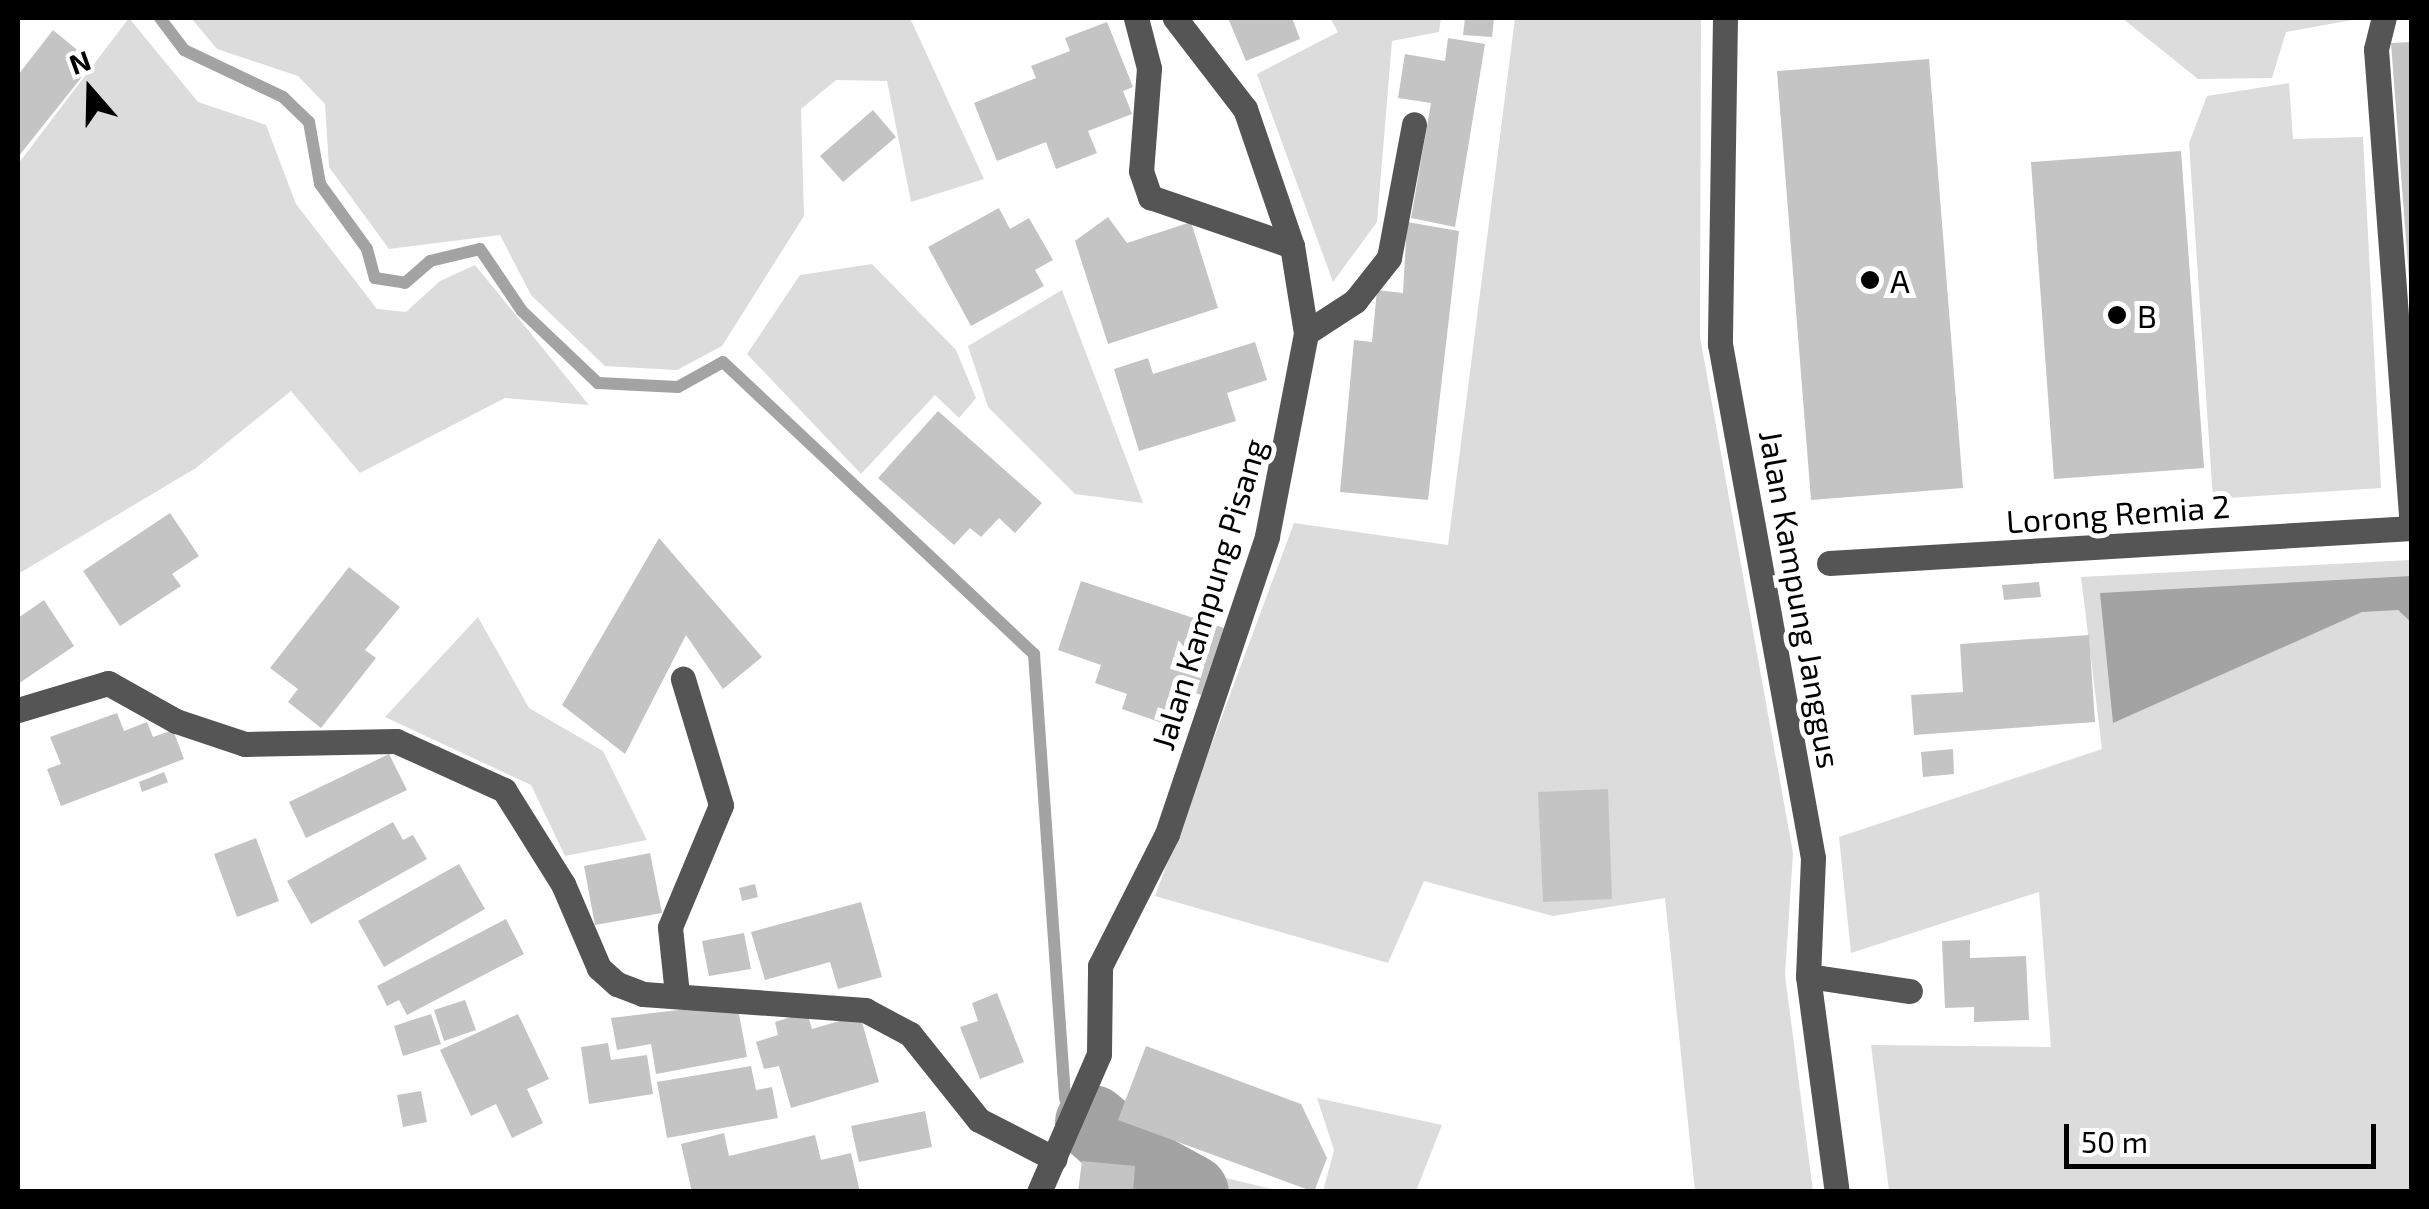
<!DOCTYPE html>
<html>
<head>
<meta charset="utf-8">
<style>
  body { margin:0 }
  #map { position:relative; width:2429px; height:1209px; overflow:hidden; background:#fff; font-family:"Exo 2",sans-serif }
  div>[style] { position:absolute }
  .green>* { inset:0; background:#dcdcdc }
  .water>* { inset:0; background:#a3a3a3 }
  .stream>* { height:12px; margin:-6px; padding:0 6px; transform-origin:6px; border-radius:6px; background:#a3a3a3 }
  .river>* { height:75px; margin:-37.5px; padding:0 37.5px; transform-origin:37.5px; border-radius:37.5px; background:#a3a3a3 }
  .building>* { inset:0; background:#c4c4c4 }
  .minor>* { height:25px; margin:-12.5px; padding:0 12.5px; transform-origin:12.5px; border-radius:12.5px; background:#555 }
  .dots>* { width:28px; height:28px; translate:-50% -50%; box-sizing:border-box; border:5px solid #fff; border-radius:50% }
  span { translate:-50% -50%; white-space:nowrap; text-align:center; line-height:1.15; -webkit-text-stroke:10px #fff; paint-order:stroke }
  .poi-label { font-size:32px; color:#000 }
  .left { translate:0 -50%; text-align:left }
  .street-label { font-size:32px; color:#000 }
  .frame { position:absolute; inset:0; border:20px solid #000; pointer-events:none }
  .north { position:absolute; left:40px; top:40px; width:100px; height:100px; -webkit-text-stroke:8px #fff; paint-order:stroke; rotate:340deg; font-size:28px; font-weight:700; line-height:40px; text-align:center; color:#000 }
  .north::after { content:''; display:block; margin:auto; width:35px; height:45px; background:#000; clip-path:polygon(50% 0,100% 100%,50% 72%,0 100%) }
  .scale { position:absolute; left:2064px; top:1124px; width:312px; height:45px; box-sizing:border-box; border:5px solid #000; border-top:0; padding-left:12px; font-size:30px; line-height:35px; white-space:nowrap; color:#000; -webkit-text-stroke:8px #fff; paint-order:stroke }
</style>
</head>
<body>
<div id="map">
  <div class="green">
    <div style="clip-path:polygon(129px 18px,198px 102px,266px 125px,296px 204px,377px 309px,406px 312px,440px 281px,475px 265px,589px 405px,505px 398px,360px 473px,291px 391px,196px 468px,18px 574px,18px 164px)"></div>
    <div style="clip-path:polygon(191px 18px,910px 18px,984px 179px,911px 202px,887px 81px,836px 80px,801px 109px,804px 216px,722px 346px,677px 370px,605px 366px,531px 295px,500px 235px,389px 249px,329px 167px,325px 104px,298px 76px,217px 49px)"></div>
    <div style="clip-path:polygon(1330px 18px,1441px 18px,1439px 32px,1392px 41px,1377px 222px,1333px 282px,1257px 74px,1338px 32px)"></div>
    <div style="clip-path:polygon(1515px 18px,1701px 18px,1700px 337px,1793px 853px,1785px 975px,1813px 1191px,1695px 1191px,1665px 898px,1553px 916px,1424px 881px,1388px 963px,1155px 896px,1294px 523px,1448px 545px)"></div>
    <div style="clip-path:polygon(2122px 18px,2363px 18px,2286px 32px,2272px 78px,2198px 79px)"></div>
    <div style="clip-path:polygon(2289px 83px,2293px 139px,2363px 137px,2381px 488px,2213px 499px,2189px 143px,2207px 96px)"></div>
    <div style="clip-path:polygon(872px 264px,956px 350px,976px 398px,959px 418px,935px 395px,861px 474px,747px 354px,800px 275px)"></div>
    <div style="clip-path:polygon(1062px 290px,1143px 503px,1075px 494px,988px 407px,968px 346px)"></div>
    <div style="clip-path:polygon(2411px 560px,2411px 1191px,1889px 1191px,1871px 1045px,2051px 1047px,2039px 892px,1851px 953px,1839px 837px,2102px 749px,2081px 577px)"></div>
    <div style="clip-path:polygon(478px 617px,529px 708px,603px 751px,647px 840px,565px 856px,531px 785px,385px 717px)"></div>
    <div style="clip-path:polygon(1317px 1098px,1442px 1125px,1416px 1191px,1323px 1191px,1334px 1150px)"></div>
    <div style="clip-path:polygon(1158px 1162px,1280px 1191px,1168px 1191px)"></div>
  </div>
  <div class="water">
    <div style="clip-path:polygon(2411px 576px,2411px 622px,2398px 610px,2362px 612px,2113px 723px,2100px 593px)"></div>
  </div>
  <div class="stream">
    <div style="left:160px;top:18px;width:40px;rotate:53deg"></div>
    <div style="left:184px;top:50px;width:110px;rotate:25.4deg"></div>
    <div style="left:283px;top:97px;width:36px;rotate:44deg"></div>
    <div style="left:309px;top:122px;width:63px;rotate:79.9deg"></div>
    <div style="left:320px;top:184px;width:80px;rotate:54.1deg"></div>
    <div style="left:367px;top:249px;width:30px;rotate:75deg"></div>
    <div style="left:375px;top:278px;width:30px;rotate:9deg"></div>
    <div style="left:405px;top:283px;width:33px;rotate:-41deg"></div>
    <div style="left:430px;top:261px;width:51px;rotate:-13.5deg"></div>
    <div style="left:480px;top:249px;width:75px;rotate:55.9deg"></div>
    <div style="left:522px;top:311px;width:105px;rotate:43.5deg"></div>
    <div style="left:598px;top:383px;width:80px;rotate:2.9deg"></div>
    <div style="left:678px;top:387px;width:51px;rotate:-29.1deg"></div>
    <div style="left:723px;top:362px;width:427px;rotate:43.2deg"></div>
    <div style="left:1034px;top:654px;width:446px;rotate:86deg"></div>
  </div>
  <div class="river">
    <div style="left:1092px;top:1122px;width:64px;rotate:41.2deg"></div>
    <div style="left:1140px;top:1164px;width:58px;rotate:28.8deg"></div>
  </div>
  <div class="building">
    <div style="clip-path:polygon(1228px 18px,1292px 18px,1300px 39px,1246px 61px)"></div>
    <div style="clip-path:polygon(1465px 18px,1494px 18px,1492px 37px,1463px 35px)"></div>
    <div style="clip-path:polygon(1107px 22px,1133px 87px,1123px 91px,1132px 114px,1088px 131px,1097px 153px,1056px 169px,1046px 142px,997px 161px,974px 103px,1036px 78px,1031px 66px,1070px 51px,1065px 38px)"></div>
    <div style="clip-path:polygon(53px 30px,93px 63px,18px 157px,18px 75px)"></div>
    <div style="clip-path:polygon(1448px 38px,1485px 44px,1455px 227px,1411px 218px,1431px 103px,1398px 98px,1405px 54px,1445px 61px)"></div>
    <div style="clip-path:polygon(2412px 42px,2412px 279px,2409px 279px,2391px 43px)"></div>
    <div style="clip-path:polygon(1929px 59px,1963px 488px,1811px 500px,1777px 71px)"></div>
    <div style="clip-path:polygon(873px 110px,896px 137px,843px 182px,820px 156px)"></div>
    <div style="clip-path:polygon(2181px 151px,2204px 468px,2054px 479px,2031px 162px)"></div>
    <div style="clip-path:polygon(999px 208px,1010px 229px,1029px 218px,1053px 260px,1035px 270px,1044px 286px,971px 326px,928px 247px)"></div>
    <div style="clip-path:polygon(1108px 217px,1127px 243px,1191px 222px,1218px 308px,1108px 344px,1075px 241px)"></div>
    <div style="clip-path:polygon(1407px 222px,1459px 231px,1428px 500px,1340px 492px,1354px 340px,1372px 342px,1377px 290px,1403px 293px)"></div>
    <div style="clip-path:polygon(1255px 342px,1267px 380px,1227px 393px,1236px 421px,1139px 451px,1114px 369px,1148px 358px,1153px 374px)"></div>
    <div style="clip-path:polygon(938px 411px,1042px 503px,1015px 533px,999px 518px,981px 537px,970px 528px,954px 545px,878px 478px)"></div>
    <div style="clip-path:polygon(170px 513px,199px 556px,172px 574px,181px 586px,120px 626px,83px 571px)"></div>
    <div style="clip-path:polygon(659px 538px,762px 657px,723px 689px,686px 635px,625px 754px,562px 705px)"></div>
    <div style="clip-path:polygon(349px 567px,400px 607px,365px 650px,376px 658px,321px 728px,288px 702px,298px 689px,270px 668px)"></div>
    <div style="clip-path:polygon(1081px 581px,1224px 628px,1201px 695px,1184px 689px,1171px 726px,1122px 709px,1127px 694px,1095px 683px,1101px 665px,1058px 650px)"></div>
    <div style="clip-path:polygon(2039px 582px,2041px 597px,2004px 600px,2002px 585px)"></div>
    <div style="clip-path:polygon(44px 600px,74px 646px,18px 684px,18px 618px)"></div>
    <div style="clip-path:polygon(2089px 635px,2095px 722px,1914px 735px,1911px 695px,1963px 692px,1960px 644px)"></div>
    <div style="clip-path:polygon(117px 713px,124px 731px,147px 722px,153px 737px,173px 730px,184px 759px,61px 806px,47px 769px,61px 764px,50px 737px)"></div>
    <div style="clip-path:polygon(1953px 749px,1954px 774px,1923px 777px,1921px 752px)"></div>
    <div style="clip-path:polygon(389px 754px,407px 790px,306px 838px,289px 802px)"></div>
    <div style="clip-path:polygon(164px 772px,168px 782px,142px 792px,139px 782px)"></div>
    <div style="clip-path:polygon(1608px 789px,1612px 899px,1543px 902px,1538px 792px)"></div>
    <div style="clip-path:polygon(393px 822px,403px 840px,413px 835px,427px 859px,311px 924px,287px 881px)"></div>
    <div style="clip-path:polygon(256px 838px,279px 901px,237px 917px,214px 854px)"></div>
    <div style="clip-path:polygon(650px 853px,662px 913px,595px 925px,584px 866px)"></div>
    <div style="clip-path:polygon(459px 864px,485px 909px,384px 967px,358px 921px)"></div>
    <div style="clip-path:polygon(755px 884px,758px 897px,742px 901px,739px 888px)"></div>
    <div style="clip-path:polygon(861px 902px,882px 977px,838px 989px,830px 962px,765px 980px,751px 932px)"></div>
    <div style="clip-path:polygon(506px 919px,524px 954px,407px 1015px,399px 1000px,387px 1006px,377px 986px)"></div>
    <div style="clip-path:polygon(744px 933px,751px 969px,709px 976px,702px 941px)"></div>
    <div style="clip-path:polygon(1970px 940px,1970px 958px,2026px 956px,2029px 1020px,1974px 1022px,1974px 1007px,1945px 1008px,1942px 941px)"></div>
    <div style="clip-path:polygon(997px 993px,1024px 1062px,980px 1079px,960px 1027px,978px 1021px,972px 1003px)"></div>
    <div style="clip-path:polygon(465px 1000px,476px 1030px,444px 1041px,434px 1010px)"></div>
    <div style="clip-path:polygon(737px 1003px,747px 1057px,656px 1074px,651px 1044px,617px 1050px,611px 1018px)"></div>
    <div style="clip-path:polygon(807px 1012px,812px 1029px,860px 1015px,879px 1082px,791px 1108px,779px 1066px,764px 1069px,756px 1042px,778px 1035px,775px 1022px)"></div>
    <div style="clip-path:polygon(431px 1014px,441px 1044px,403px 1056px,394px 1026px)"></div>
    <div style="clip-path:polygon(518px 1014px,549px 1079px,527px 1089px,543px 1123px,512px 1138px,496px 1104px,471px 1116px,440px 1050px)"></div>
    <div style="clip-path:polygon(608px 1043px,611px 1060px,647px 1055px,653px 1094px,589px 1104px,581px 1047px)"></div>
    <div style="clip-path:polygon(1146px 1046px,1301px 1104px,1327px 1158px,1314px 1192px,1118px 1120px)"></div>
    <div style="clip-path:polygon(751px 1066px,756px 1090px,772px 1087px,778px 1118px,667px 1138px,657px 1082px)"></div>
    <div style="clip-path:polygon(421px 1091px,427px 1122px,403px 1127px,397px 1095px)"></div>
    <div style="clip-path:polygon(925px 1111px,932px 1147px,859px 1162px,851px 1126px)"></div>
    <div style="clip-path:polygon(724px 1133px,729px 1156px,815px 1135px,821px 1160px,851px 1153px,860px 1192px,692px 1192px,681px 1144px)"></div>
    <div style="clip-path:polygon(1082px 1161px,1135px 1166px,1133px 1192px,1078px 1192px)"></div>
  </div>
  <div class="minor">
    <div style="left:1136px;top:18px;width:52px;rotate:75.4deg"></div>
    <div style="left:1149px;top:68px;width:103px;rotate:94.4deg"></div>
    <div style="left:1141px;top:171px;width:28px;rotate:71deg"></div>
    <div style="left:1150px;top:197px;width:150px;rotate:19deg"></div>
    <div style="left:1725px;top:18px;width:326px;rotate:90.9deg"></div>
    <div style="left:1720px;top:344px;width:522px;rotate:79.74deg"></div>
    <div style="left:1813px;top:858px;width:118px;rotate:92.4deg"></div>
    <div style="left:1808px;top:976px;width:218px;rotate:82.4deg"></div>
    <div style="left:1306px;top:333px;width:59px;rotate:-33.1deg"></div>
    <div style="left:1355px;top:301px;width:55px;rotate:-51.7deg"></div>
    <div style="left:1389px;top:258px;width:136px;rotate:-79.4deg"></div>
    <div style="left:1829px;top:563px;width:584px;rotate:-3.44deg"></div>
    <div style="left:2412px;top:528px;width:480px;rotate:-94.3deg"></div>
    <div style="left:2376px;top:49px;width:32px;rotate:-76deg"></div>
    <div style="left:18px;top:710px;width:94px;rotate:-16.7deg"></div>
    <div style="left:108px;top:683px;width:78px;rotate:29.2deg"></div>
    <div style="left:176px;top:721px;width:73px;rotate:18.4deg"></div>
    <div style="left:245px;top:744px;width:151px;rotate:-1.1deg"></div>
    <div style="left:396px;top:741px;width:119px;rotate:24.4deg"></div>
    <div style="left:504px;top:790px;width:111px;rotate:57.9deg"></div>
    <div style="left:563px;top:884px;width:91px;rotate:66.8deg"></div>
    <div style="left:599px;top:968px;width:24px;rotate:42deg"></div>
    <div style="left:617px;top:984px;width:28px;rotate:21deg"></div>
    <div style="left:643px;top:994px;width:223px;rotate:4.1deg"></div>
    <div style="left:865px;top:1010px;width:51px;rotate:28.1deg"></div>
    <div style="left:910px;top:1034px;width:110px;rotate:51.3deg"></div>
    <div style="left:979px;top:1120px;width:85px;rotate:27.2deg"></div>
    <div style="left:1808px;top:976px;width:103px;rotate:8.4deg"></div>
    <div style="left:677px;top:994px;width:67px;rotate:-96deg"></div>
    <div style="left:670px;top:927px;width:132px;rotate:-67.3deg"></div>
    <div style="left:721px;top:805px;width:132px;rotate:-106.8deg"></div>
    <div style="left:1039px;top:1192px;width:150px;rotate:-66.5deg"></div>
    <div style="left:1099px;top:1054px;width:88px;rotate:-89.3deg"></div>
    <div style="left:1100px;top:966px;width:148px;rotate:-63.1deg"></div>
    <div style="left:1167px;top:834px;width:314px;rotate:-71.4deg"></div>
    <div style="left:1267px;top:536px;width:207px;rotate:-79.1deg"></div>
    <div style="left:1306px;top:333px;width:88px;rotate:-99.1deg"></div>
    <div style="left:1292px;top:246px;width:145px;rotate:-108.9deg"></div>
    <div style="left:1245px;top:109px;width:115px;rotate:-127.6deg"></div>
  </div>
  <div class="dots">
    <div style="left:1870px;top:280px;background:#000"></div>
    <div style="left:2117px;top:315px;background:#000"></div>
  </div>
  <div class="poi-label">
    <span class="left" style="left:1890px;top:280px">A</span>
    <span class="left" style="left:2137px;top:315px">B</span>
  </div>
  <div class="street-label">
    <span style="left:2118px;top:513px;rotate:-4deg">Lorong Remia 2</span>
    <span style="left:1208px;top:594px;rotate:-73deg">Jalan Kampung Pisang</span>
    <span style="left:1801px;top:599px;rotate:80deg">Jalan Kampung Janggus</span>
  </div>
  <div class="frame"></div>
  <div class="north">N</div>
  <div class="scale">50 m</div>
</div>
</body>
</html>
